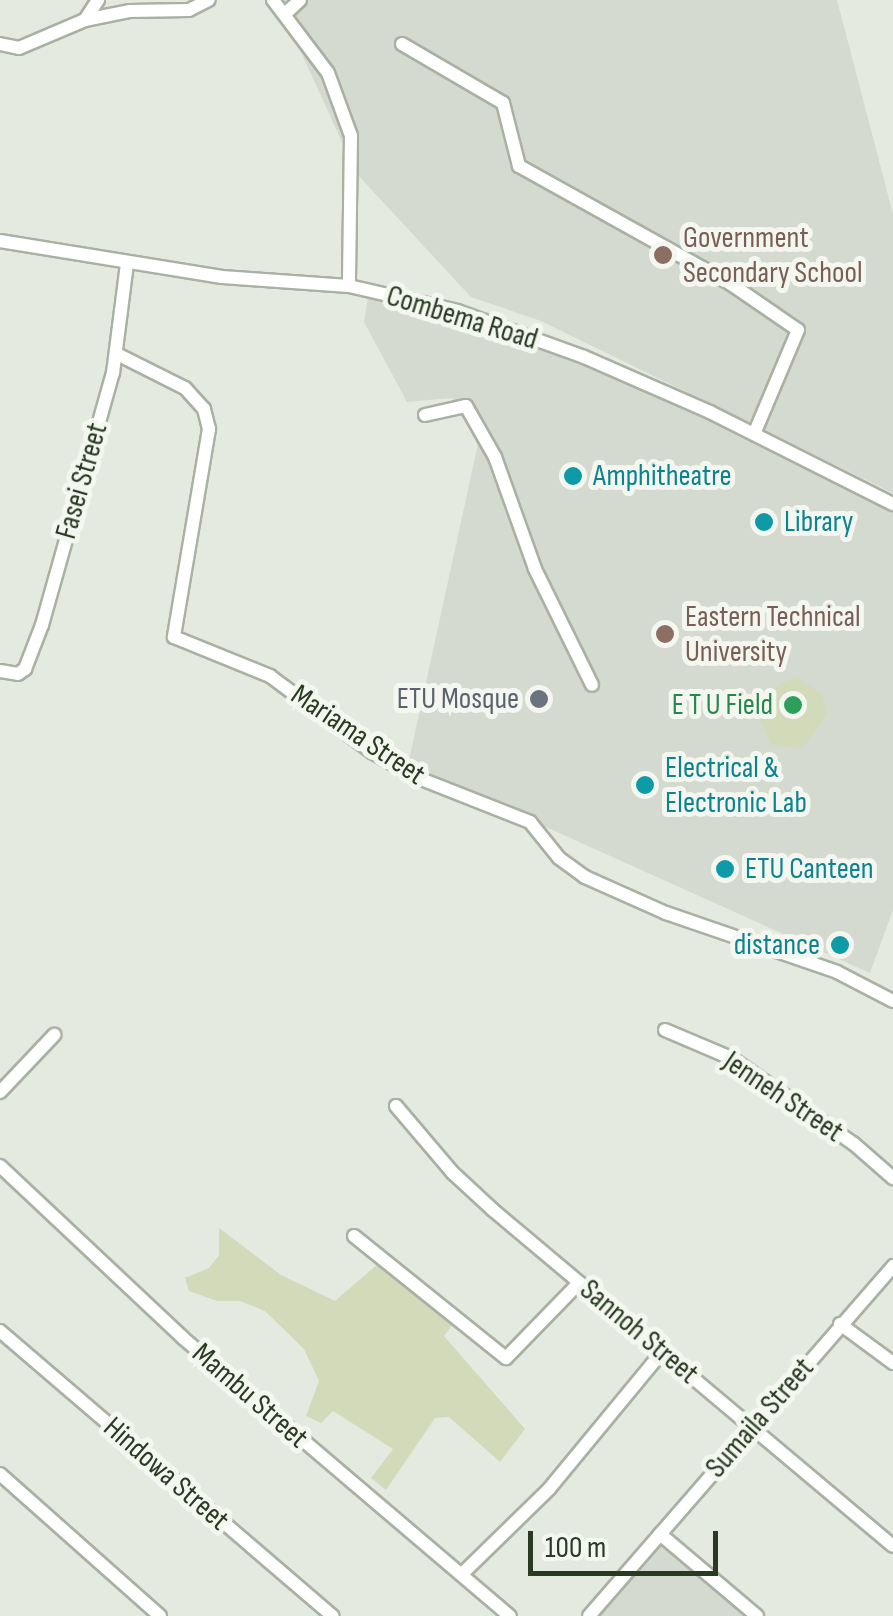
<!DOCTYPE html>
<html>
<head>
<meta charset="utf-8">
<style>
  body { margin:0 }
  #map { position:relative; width:893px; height:1616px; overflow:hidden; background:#e5eae0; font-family:"Sofia Sans Condensed",sans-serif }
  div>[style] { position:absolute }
  .built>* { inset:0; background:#d4dacf }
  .green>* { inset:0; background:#d2daba }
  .roads { filter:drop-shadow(2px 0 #a9b1a3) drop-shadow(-2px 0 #a9b1a3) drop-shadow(0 2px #a9b1a3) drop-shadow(0 -2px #a9b1a3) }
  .minor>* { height:12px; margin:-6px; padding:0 6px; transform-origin:6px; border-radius:6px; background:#fff }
  .dots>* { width:28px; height:28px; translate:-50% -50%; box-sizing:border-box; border:5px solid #f4f7f0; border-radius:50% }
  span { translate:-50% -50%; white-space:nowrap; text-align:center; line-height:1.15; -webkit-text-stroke:10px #f4f7f0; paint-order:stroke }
  .education-label { font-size:30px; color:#785e54 }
  .left { translate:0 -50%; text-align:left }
  .street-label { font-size:30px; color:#293922 }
  .culture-label { font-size:30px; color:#0d838f }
  .right { translate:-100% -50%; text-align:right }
  .worship-label { font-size:30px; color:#5b616d }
  .leisure-label { font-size:30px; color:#27864d }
  .scale { position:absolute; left:528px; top:1531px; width:190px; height:45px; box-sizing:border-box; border:5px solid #293922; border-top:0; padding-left:12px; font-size:30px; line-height:35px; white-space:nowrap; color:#293922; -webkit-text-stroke:8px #f4f7f0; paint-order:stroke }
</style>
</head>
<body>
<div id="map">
  <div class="built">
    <div style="clip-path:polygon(304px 0,837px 0,893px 214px,893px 493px,541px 321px,471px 297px,356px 173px,286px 19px)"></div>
    <div style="clip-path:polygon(370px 284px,742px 425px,893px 504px,893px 910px,870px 973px,408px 765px,479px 439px,452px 398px,407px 402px,364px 322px)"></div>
    <div style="clip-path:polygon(660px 1539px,749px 1616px,593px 1616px)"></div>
  </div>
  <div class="green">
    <div style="clip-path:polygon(795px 677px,822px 694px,827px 715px,803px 748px,771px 745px,758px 716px,765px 692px)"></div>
    <div style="clip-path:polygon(219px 1228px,281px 1275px,335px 1301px,379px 1263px,454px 1323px,444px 1336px,525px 1429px,500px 1462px,449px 1417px,435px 1418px,386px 1490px,371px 1478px,393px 1449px,333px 1411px,321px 1423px,306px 1416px,319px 1381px,304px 1349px,265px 1311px,240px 1301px,217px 1301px,189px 1291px,185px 1278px,209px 1268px,219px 1255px)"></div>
  </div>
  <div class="roads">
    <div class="minor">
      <div style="left:273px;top:0;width:91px;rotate:53deg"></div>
      <div style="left:328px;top:73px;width:67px;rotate:69.9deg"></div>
      <div style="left:351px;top:136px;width:150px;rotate:90.8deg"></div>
      <div style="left:286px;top:13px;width:19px;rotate:-43deg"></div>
      <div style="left:85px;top:20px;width:24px;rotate:-57deg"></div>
      <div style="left:0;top:44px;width:19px;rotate:12deg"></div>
      <div style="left:19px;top:48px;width:72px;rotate:-23deg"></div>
      <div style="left:85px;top:20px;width:46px;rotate:-11.3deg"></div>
      <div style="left:130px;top:11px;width:59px;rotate:-1deg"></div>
      <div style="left:189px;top:10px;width:22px;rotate:-27deg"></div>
      <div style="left:402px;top:44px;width:117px;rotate:30.3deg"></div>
      <div style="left:503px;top:103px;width:65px;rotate:75.7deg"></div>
      <div style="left:519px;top:166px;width:243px;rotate:29.1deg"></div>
      <div style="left:731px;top:284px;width:81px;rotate:34.5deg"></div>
      <div style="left:798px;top:330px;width:111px;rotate:112.9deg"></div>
      <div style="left:0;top:241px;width:225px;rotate:9.2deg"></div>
      <div style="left:222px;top:277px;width:127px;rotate:4.1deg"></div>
      <div style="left:349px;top:286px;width:111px;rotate:13deg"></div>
      <div style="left:457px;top:311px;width:135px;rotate:19.9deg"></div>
      <div style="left:584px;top:357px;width:137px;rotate:23.6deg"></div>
      <div style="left:710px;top:412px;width:205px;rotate:26.7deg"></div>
      <div style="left:117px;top:354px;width:76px;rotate:26.6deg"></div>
      <div style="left:185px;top:388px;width:28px;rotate:48deg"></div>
      <div style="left:204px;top:409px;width:21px;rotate:76deg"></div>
      <div style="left:209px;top:429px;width:211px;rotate:99.6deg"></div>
      <div style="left:174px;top:637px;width:104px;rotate:22.1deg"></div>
      <div style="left:270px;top:676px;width:127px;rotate:36.7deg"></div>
      <div style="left:372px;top:752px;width:51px;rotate:29.6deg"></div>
      <div style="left:416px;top:777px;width:123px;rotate:21.5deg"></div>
      <div style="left:530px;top:822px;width:46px;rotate:51.1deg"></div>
      <div style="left:559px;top:858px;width:32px;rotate:36deg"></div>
      <div style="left:585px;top:877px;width:89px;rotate:24deg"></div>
      <div style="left:666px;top:913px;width:181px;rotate:19deg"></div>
      <div style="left:837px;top:972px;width:63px;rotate:27.4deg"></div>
      <div style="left:425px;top:415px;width:42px;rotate:-12.4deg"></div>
      <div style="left:466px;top:406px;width:59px;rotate:60.4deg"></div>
      <div style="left:495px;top:457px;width:119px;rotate:70.3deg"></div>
      <div style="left:535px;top:569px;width:129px;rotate:63.8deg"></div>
      <div style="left:0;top:671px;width:18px;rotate:9deg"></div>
      <div style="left:18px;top:674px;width:9px;rotate:-36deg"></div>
      <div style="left:25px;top:669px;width:47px;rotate:-68.9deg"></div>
      <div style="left:42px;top:625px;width:262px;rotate:-74.3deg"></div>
      <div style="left:113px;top:373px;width:111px;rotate:-82.7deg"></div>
      <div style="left:665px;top:1030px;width:72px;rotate:23deg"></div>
      <div style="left:731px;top:1058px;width:150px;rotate:35deg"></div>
      <div style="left:854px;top:1144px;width:52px;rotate:41.1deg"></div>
      <div style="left:0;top:1092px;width:79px;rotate:-46.5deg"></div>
      <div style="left:396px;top:1106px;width:88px;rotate:49.6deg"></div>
      <div style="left:453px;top:1173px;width:54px;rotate:42.8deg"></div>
      <div style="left:493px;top:1210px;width:522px;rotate:40.03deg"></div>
      <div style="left:0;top:1166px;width:251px;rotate:43.2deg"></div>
      <div style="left:183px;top:1338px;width:429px;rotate:40.4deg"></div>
      <div style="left:354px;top:1236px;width:195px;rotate:38.8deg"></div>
      <div style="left:506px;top:1358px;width:105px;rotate:-45.8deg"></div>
      <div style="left:840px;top:1324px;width:66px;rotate:36.3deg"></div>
      <div style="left:0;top:1331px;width:438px;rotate:40.6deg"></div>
      <div style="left:0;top:1474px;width:214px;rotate:41.6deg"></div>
      <div style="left:660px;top:1534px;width:127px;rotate:40.2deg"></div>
      <div style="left:462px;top:1574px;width:122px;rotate:-44.3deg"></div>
      <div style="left:549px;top:1489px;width:176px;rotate:-50.5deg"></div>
      <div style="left:589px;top:1616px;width:464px;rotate:-49deg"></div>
    </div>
  </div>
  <div class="dots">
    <div style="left:663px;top:255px;background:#8d6e63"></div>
    <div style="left:573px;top:476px;background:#0f9aa8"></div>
    <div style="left:764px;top:522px;background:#0f9aa8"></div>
    <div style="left:665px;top:634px;background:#8d6e63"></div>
    <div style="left:539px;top:699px;background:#6b7280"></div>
    <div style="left:793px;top:705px;background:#2e9e5b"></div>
    <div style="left:645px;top:785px;background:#0f9aa8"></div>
    <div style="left:725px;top:869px;background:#0f9aa8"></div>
    <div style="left:840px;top:945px;background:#0f9aa8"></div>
  </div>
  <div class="education-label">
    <span class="left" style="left:683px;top:255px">Government<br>Secondary School</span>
    <span class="left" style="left:685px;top:634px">Eastern Technical<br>University</span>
  </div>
  <div class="street-label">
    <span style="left:462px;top:318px;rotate:17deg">Combema Road</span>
    <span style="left:82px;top:481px;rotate:-74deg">Fasei Street</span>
    <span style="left:358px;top:735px;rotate:34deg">Mariama Street</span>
    <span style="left:783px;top:1097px;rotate:34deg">Jenneh Street</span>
    <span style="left:639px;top:1332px;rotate:40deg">Sannoh Street</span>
    <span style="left:250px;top:1396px;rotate:41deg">Mambu Street</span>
    <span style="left:760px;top:1418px;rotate:-49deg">Sumaila Street</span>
    <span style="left:166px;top:1474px;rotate:41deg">Hindowa Street</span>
  </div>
  <div class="culture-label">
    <span class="left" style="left:593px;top:476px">Amphitheatre</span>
    <span class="left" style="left:784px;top:522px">Library</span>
    <span class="left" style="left:665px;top:785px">Electrical &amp;<br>Electronic Lab</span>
    <span class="left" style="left:745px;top:869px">ETU Canteen</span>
    <span class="right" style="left:820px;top:945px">distance</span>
  </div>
  <div class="worship-label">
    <span class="right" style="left:519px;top:699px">ETU Mosque</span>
  </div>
  <div class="leisure-label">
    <span class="right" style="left:773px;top:705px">E T U Field</span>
  </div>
  <div class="scale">100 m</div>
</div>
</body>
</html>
